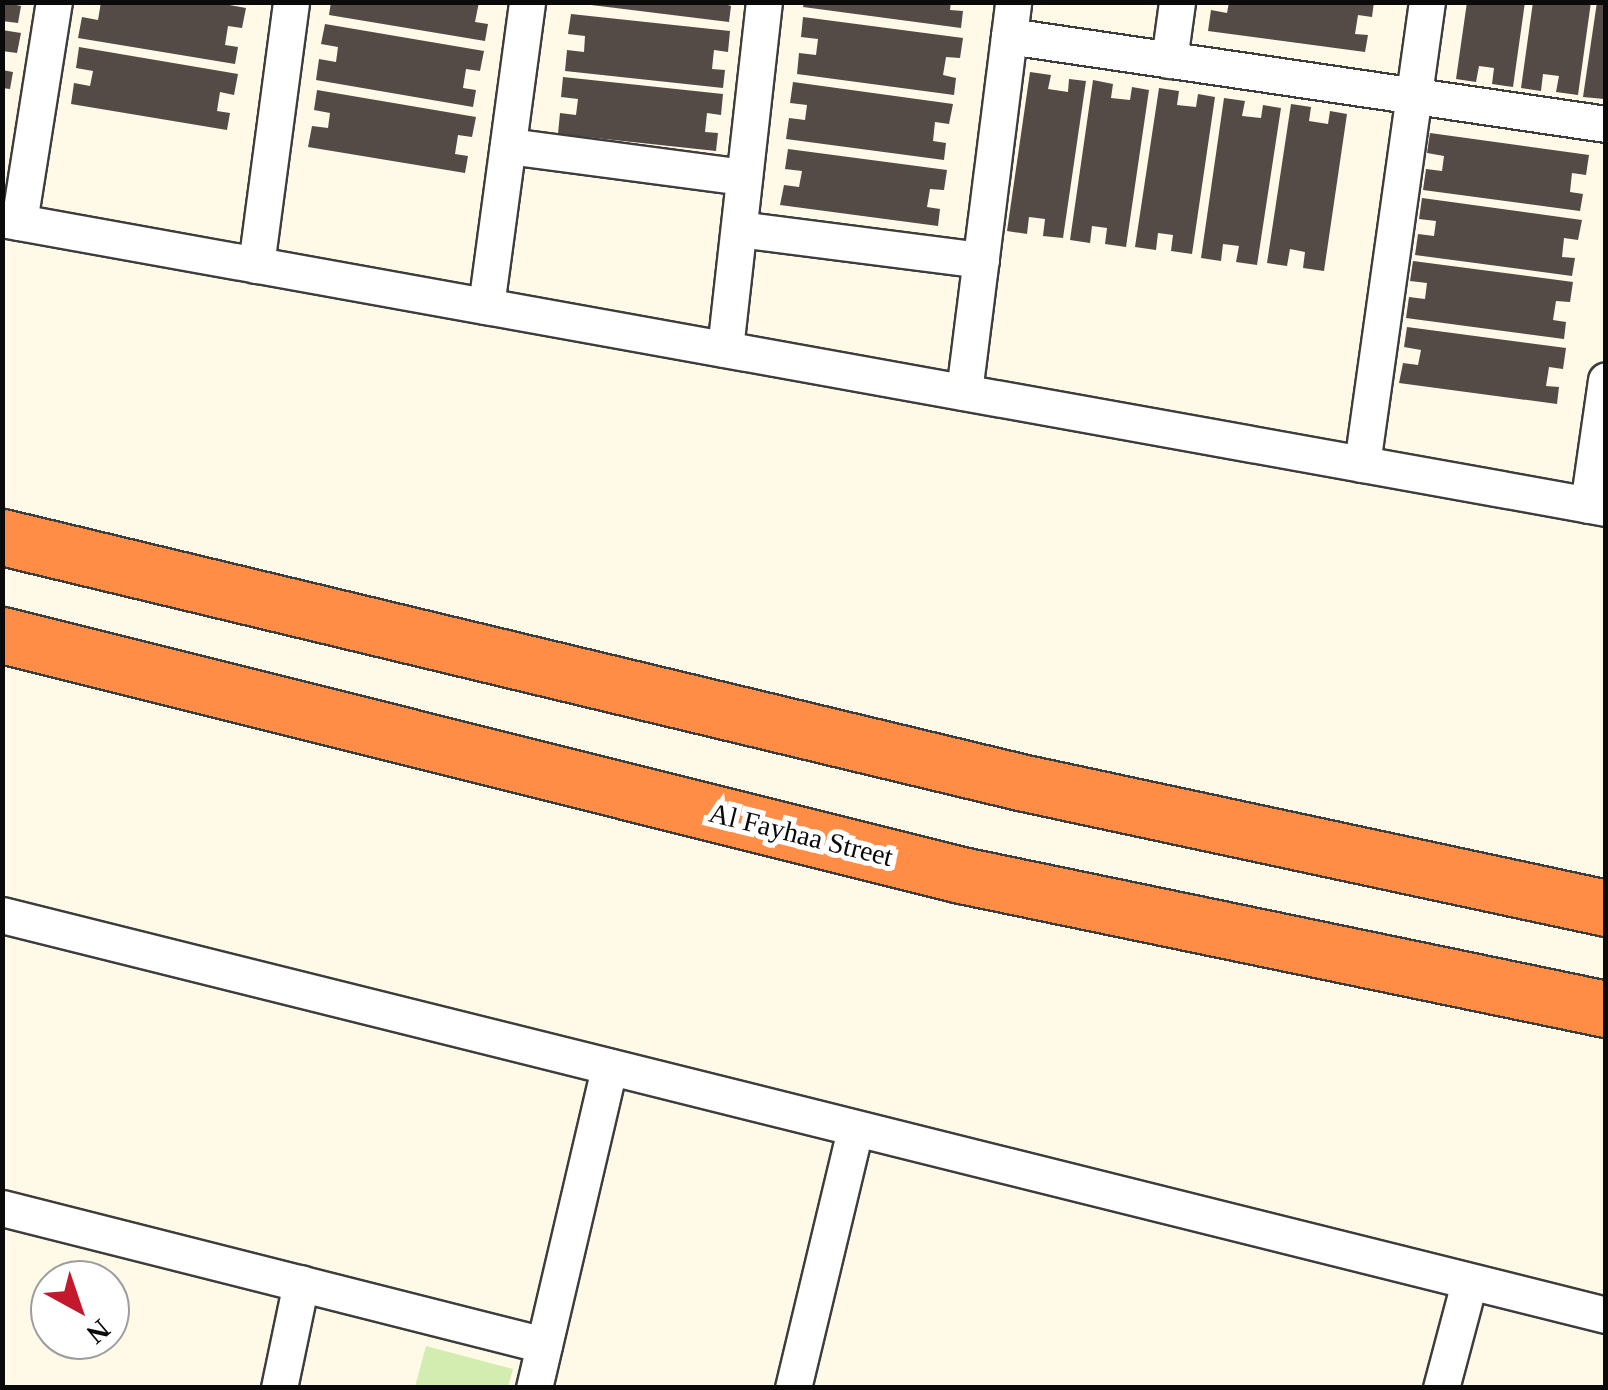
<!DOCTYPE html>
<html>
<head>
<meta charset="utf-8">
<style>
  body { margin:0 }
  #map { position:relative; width:1608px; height:1390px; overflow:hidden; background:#fff9e8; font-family:"Times New Roman",serif }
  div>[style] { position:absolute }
  .green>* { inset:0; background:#d3ecaf }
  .building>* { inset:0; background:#544a46 }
  .roads { filter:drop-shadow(2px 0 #3d3d3d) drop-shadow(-2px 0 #3d3d3d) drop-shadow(0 2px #3d3d3d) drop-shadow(0 -2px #3d3d3d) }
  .street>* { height:35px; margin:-17.5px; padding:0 17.5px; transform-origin:17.5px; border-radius:17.5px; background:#fff }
  .highway>* { height:55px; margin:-27.5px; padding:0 27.5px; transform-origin:27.5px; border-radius:27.5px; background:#ff8d46 }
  span { translate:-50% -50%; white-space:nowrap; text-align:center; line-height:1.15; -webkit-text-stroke:10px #fff; paint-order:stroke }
  .street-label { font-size:28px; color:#0a0a0a }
  .frame { position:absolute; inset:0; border:5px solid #0a0a0a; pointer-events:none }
  .north { position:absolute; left:30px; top:1260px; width:100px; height:100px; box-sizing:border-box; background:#fff; border:2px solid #9d9d9d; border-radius:50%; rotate:140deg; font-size:28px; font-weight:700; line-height:40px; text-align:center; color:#0a0a0a }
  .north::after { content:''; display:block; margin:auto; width:35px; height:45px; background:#c4192d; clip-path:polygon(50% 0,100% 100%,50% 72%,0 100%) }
</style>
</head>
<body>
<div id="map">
  <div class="green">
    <div style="clip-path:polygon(426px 1346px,513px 1369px,508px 1387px,415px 1387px)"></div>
  </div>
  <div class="building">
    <div style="clip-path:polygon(2px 2px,21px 6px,18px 23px,2px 21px)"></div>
    <div style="clip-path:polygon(101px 2px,213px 2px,246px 8px,242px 28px,228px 26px,225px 45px,238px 47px,235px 64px,78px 38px,82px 17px,98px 20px)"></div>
    <div style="clip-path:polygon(331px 2px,479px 2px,475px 22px,488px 24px,485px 41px,329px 15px)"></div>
    <div style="clip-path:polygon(567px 2px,718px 2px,731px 6px,729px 22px)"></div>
    <div style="clip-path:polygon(804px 2px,951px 2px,950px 10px,963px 11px,961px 28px,803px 7px)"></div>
    <div style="clip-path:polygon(1229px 2px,1374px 2px,1372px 17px,1358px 15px,1355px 34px,1368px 35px,1365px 52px,1208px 31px,1211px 10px,1227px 13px)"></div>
    <div style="clip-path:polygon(1467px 2px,1525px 2px,1513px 87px,1492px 84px,1494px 68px,1479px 66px,1476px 82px,1456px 79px)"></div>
    <div style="clip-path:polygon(1533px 2px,1591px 2px,1578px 95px,1556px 92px,1559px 76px,1543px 74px,1541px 91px,1521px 88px)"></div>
    <div style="clip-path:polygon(1597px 2px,1606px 2px,1604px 99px,1583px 97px)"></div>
    <div style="clip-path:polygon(571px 14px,730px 31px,728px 52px,714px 50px,712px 69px,725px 70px,723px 88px,565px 71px,567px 50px,584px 52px,585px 36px,568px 34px)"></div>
    <div style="clip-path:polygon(803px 17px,963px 38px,960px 58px,946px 57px,943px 75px,956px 78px,954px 95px,797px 74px,799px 53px,816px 55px,818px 39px,801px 37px)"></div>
    <div style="clip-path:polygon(325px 24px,484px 51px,480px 71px,466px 69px,463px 88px,476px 90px,473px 107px,316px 80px,319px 59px,336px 62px,338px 47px,321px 44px)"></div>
    <div style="clip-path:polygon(2px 30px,21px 33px,17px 53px,2px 51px)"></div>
    <div style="clip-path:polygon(79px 47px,238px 74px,234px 95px,220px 92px,217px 111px,230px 113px,227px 130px,71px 104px,74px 83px,90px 86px,93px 71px,76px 68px)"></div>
    <div style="clip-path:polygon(2px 70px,13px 72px,10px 89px,2px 88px)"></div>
    <div style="clip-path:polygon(1030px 72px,1051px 75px,1048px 89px,1068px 92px,1069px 79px,1086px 81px,1063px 238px,1043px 236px,1045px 219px,1029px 217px,1027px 234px,1007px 231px)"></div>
    <div style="clip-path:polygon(563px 77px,723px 94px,721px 115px,707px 113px,705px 132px,718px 133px,716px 151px,558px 134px,560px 113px,576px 115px,578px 99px,561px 97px)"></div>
    <div style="clip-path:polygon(1093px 80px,1113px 84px,1111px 98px,1130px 100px,1132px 87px,1149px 90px,1126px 247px,1105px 244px,1107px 228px,1092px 226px,1090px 243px,1070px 240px)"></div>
    <div style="clip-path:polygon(793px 82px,953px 104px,949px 124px,935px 122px,933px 141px,946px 143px,944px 160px,786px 139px,789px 118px,805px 120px,807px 105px,790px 103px)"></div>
    <div style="clip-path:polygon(1159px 88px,1179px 91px,1177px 105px,1196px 107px,1198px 94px,1215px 97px,1192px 254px,1171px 251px,1173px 235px,1158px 233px,1156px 250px,1135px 247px)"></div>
    <div style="clip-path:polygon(317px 90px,476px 117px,472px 137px,458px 135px,455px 154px,468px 156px,465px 173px,308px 147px,312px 126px,328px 128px,330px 113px,314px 110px)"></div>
    <div style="clip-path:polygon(1224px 98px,1245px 101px,1242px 116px,1261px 118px,1263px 105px,1281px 108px,1257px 265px,1236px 262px,1239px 246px,1223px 244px,1221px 261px,1201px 258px)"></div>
    <div style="clip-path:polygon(1291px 104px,1311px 107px,1309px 121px,1328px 124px,1330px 111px,1347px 114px,1324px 271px,1303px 268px,1305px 252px,1290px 249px,1287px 266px,1267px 263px)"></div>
    <div style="clip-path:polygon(1430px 133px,1589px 155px,1586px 175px,1572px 173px,1570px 192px,1583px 194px,1580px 211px,1423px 190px,1426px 169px,1442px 171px,1444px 156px,1427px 153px)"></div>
    <div style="clip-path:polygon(788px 149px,947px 170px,944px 190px,930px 189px,927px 207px,940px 209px,938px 226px,780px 205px,784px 185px,799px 187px,802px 171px,785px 169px)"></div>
    <div style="clip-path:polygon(1422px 198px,1582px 220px,1578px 240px,1564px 238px,1562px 257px,1575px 258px,1572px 276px,1415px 255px,1418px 234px,1434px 236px,1436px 221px,1419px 219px)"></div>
    <div style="clip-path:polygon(1413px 261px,1573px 282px,1570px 302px,1556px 301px,1553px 320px,1566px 322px,1564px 339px,1406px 318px,1409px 297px,1425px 299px,1427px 283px,1410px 281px)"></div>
    <div style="clip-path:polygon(1407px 327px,1566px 348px,1563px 369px,1549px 367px,1546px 386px,1559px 387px,1557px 404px,1399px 383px,1403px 363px,1418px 365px,1421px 350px,1404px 347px)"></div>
  </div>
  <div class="roads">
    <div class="street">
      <div style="left:1009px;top:36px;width:603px;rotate:8.39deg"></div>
      <div style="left:1169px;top:60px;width:59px;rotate:-82.1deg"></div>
      <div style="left:508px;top:146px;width:238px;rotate:7.5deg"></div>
      <div style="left:2px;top:219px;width:1630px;rotate:10.21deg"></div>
      <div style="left:19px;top:222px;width:223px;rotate:-81deg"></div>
      <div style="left:739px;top:229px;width:244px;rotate:7.3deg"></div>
      <div style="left:256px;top:265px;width:265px;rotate:-82.4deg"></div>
      <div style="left:486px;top:306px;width:307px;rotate:-82.3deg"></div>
      <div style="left:725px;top:349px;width:349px;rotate:-83.6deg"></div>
      <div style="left:964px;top:392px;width:393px;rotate:-82.8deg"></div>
      <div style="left:1362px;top:464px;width:467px;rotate:-82deg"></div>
      <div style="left:1588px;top:505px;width:126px;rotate:-81.8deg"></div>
      <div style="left:2px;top:915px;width:1653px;rotate:14deg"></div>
      <div style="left:2px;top:1208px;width:559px;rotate:14.19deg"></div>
      <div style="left:279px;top:1388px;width:107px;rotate:-78.2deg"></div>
      <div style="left:534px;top:1388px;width:330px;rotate:-76.8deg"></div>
      <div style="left:793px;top:1388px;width:266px;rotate:-76.5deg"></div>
      <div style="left:1441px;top:1388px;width:109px;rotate:-75.1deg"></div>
    </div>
    <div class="highway">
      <div style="left:2px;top:537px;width:1047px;rotate:13.53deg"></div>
      <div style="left:1020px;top:782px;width:599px;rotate:12.13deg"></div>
      <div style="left:2px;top:635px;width:989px;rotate:14.05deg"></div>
      <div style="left:961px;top:875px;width:659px;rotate:11.74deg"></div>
    </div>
  </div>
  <div class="street-label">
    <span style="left:801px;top:835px;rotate:14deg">Al Fayhaa Street</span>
  </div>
  <div class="frame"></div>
  <div class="north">N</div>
</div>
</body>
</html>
